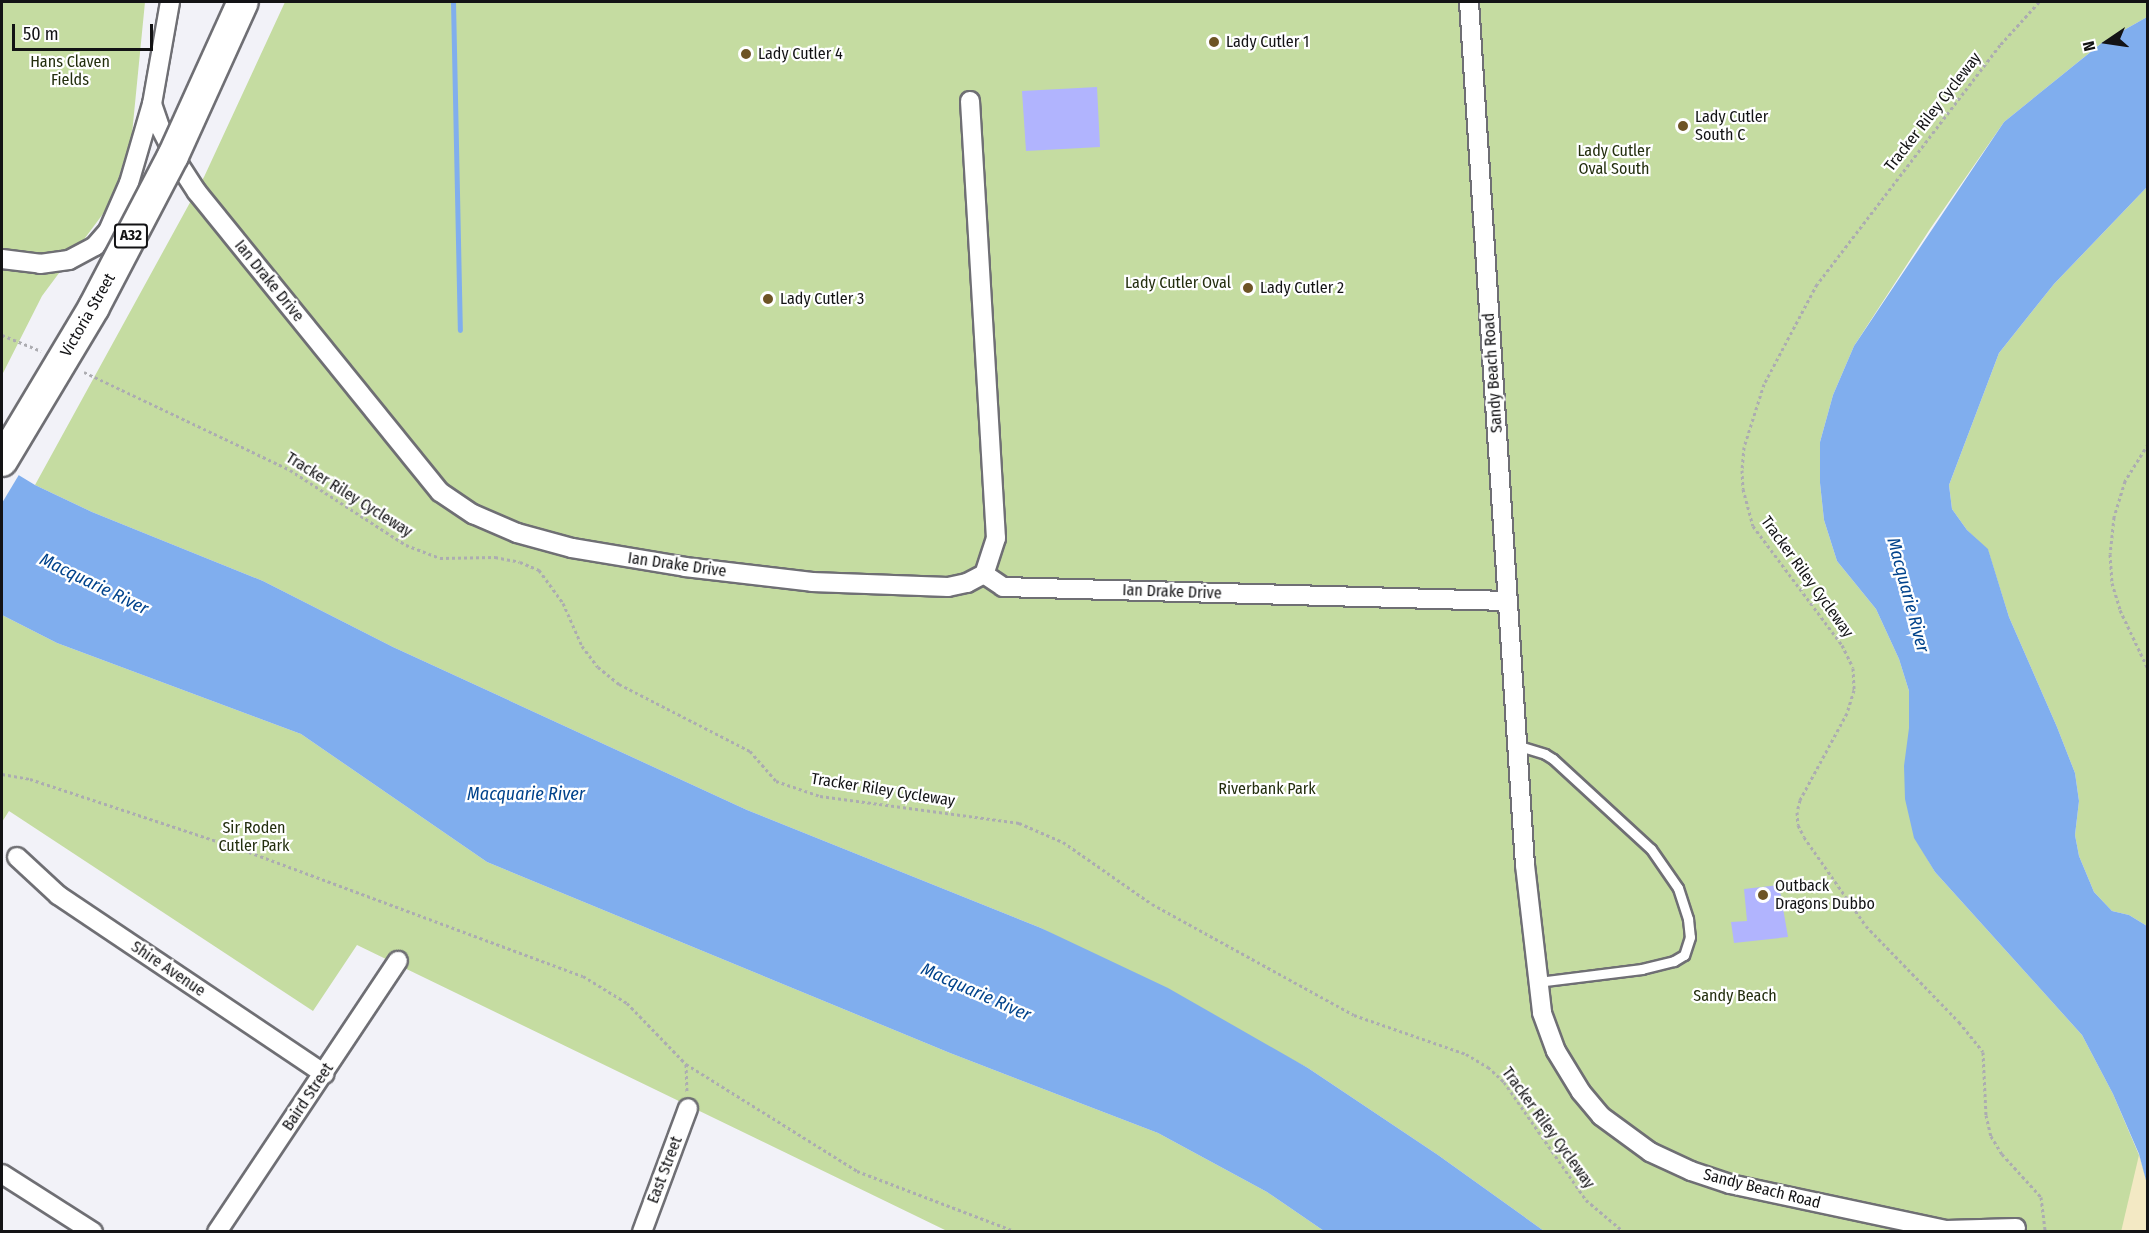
<!DOCTYPE html>
<html>
<head>
<meta charset="utf-8">
<style>
  body { margin:0 }
  #map { position:relative; width:2149px; height:1233px; overflow:hidden; background:#f2f2f8; font-family:"Fira Sans Condensed",sans-serif }
  div>[style] { position:absolute }
  .green>* { inset:0; background:#c5dca1 }
  .sand>* { inset:0; background:#f3e9c4 }
  .water>* { inset:0; background:#80aeee }
  .pier>* { inset:0; background:#f2f2f8 }
  .stream>* { height:5px; margin:-2.5px; padding:0 2.5px; transform-origin:2.5px; border-radius:2.5px; background:#80aeee }
  .building>* { inset:0; background:#b1b4fe }
  .path>* { height:3px; margin-top:-1.5px; transform-origin:0; background:repeating-linear-gradient(90deg,#acacb1 0 3px,transparent 0 6px) }
  .roads { filter:drop-shadow(2px 0 #6f6f74) drop-shadow(-2px 0 #6f6f74) drop-shadow(0 2px #6f6f74) drop-shadow(0 -2px #6f6f74) }
  .service>* { height:9px; margin:-4.5px; padding:0 4.5px; transform-origin:4.5px; border-radius:4.5px; background:#fff }
  .minor>* { height:18px; margin:-9px; padding:0 9px; transform-origin:9px; border-radius:9px; background:#fff }
  .bridges { filter:drop-shadow(2px 0 #6f6f74) drop-shadow(-2px 0 #6f6f74) drop-shadow(0 2px #6f6f74) drop-shadow(0 -2px #6f6f74) }
  .trunk-bridge>* { height:30px; margin:-15px; padding:0 15px; transform-origin:15px; border-radius:15px; background:#fff }
  .dots>* { width:16px; height:16px; translate:-50% -50%; box-sizing:border-box; border:3px solid #fff; border-radius:50% }
  span { translate:-50% -50%; white-space:nowrap; text-align:center; line-height:1.15; -webkit-text-stroke:4.5px #fff; paint-order:stroke }
  .shield-label span { padding:2px 4px; background:#fff; border:2px solid; border-radius:4px; -webkit-text-stroke-width:0 }
  .shield-label { font-size:15px; color:#131315; font-weight:700 }
  .poi-label { font-size:16px; color:#131315 }
  .left { translate:0 -50%; text-align:left }
  .park-label { font-size:16px; color:#232e0e }
  .street-label { font-size:16px; color:#131315 }
  .water-label { font-size:18px; color:#01438c; font-style:italic }
  .frame { position:absolute; inset:0; border:3px solid #131315; pointer-events:none }
  .north { position:absolute; left:2077px; top:12px; width:60px; height:60px; -webkit-text-stroke:4px #fff; paint-order:stroke; rotate:257deg; font-size:16px; font-weight:700; line-height:24px; text-align:center; color:#131315 }
  .north::after { content:''; display:block; margin:auto; width:21px; height:27px; background:#131315; clip-path:polygon(50% 0,100% 100%,50% 72%,0 100%) }
  .scale { position:absolute; left:12px; top:24px; width:141px; height:27px; box-sizing:border-box; border:3px solid #131315; border-top:0; padding-left:8px; font-size:18px; line-height:21px; white-space:nowrap; color:#131315; -webkit-text-stroke:4px #fff; paint-order:stroke }
</style>
</head>
<body>
<div id="map">
  <div class="green">
    <div style="clip-path:polygon(2px 2px,145px 2px,132px 134px,111px 203px,42px 296px,2px 375px)"></div>
    <div style="clip-path:polygon(285px 2px,2147px 2px,2147px 17px,2103px 42px,2004px 122px,1930px 229px,1854px 346px,1833px 395px,1820px 442px,1820px 483px,1824px 520px,1837px 561px,1876px 609px,1899px 659px,1909px 691px,1915px 838px,1935px 872px,2082px 1035px,2113px 1094px,2139px 1155px,2147px 1184px,2147px 1231px,1544px 1231px,1438px 1155px,1308px 1068px,1041px 928px,747px 810px,393px 647px,263px 581px,92px 512px,35px 485px,204px 177px)"></div>
    <div style="clip-path:polygon(2147px 187px,2147px 926px,2129px 915px,2112px 911px,2094px 892px,2079px 856px,2075px 835px,2079px 801px,2075px 773px,2057px 727px,2009px 617px,1988px 550px,1967px 530px,1952px 509px,1949px 485px,1999px 353px,2054px 284px)"></div>
    <div style="clip-path:polygon(2px 615px,57px 643px,301px 734px,487px 862px,950px 1053px,1158px 1133px,1267px 1192px,1324px 1231px,947px 1231px,357px 945px,313px 1011px,9px 811px,2px 822px)"></div>
  </div>
  <div class="sand">
    <div style="clip-path:polygon(2139px 1155px,2147px 1184px,2147px 1231px,2121px 1232px)"></div>
  </div>
  <div class="water">
    <div style="clip-path:polygon(2147px 17px,2147px 187px,2054px 284px,1999px 353px,1949px 485px,1952px 509px,1967px 530px,1988px 549px,2009px 617px,2057px 727px,2075px 773px,2079px 801px,2075px 835px,2079px 856px,2094px 892px,2112px 911px,2129px 915px,2147px 926px,2147px 1184px,2139px 1154px,2113px 1094px,2082px 1035px,1935px 872px,1914px 838px,1905px 799px,1904px 766px,1909px 728px,1909px 691px,1899px 659px,1876px 609px,1837px 561px,1824px 520px,1820px 483px,1820px 442px,1833px 395px,1854px 346px,2004px 122px,2103px 42px)"></div>
    <div style="clip-path:polygon(2px 465px,35px 485px,92px 512px,263px 581px,393px 647px,747px 810px,1041px 928px,1168px 988px,1308px 1068px,1438px 1155px,1544px 1231px,1324px 1231px,1267px 1192px,1158px 1133px,950px 1053px,487px 862px,301px 734px,57px 643px,2px 615px)"></div>
  </div>
  <div class="pier">
    <div style="clip-path:polygon(2px 462px,20px 473px,2px 503px)"></div>
  </div>
  <div class="stream">
    <div style="left:453px;top:2px;width:328px;rotate:88.8deg"></div>
  </div>
  <div class="building">
    <div style="clip-path:polygon(1097px 87px,1100px 147px,1026px 151px,1022px 91px)"></div>
    <div style="clip-path:polygon(1779px 885px,1788px 937px,1734px 943px,1731px 922px,1747px 921px,1744px 889px)"></div>
  </div>
  <div class="path">
    <div style="left:2039px;top:2px;width:58px;rotate:132.2deg"></div>
    <div style="left:2000px;top:45px;width:301px;rotate:127.4deg"></div>
    <div style="left:1817px;top:284px;width:113px;rotate:117.9deg"></div>
    <div style="left:1764px;top:384px;width:66px;rotate:107.6deg"></div>
    <div style="left:1744px;top:447px;width:23px;rotate:95deg"></div>
    <div style="left:1742px;top:470px;width:19px;rotate:87deg"></div>
    <div style="left:1743px;top:489px;width:38px;rotate:75deg"></div>
    <div style="left:1753px;top:526px;width:149px;rotate:53.2deg"></div>
    <div style="left:1842px;top:645px;width:25px;rotate:64deg"></div>
    <div style="left:1853px;top:668px;width:22px;rotate:87deg"></div>
    <div style="left:1854px;top:690px;width:24px;rotate:107deg"></div>
    <div style="left:1847px;top:713px;width:99px;rotate:118.4deg"></div>
    <div style="left:1800px;top:800px;width:12px;rotate:104deg"></div>
    <div style="left:1797px;top:812px;width:13px;rotate:86deg"></div>
    <div style="left:1798px;top:825px;width:13px;rotate:63deg"></div>
    <div style="left:1804px;top:837px;width:108px;rotate:55.1deg"></div>
    <div style="left:1866px;top:926px;width:134px;rotate:45.9deg"></div>
    <div style="left:1959px;top:1022px;width:38px;rotate:51deg"></div>
    <div style="left:1983px;top:1052px;width:63px;rotate:87.3deg"></div>
    <div style="left:1986px;top:1115px;width:22px;rotate:77deg"></div>
    <div style="left:1991px;top:1136px;width:21px;rotate:59deg"></div>
    <div style="left:2002px;top:1154px;width:58px;rotate:47.8deg"></div>
    <div style="left:2041px;top:1197px;width:35px;rotate:83deg"></div>
    <div style="left:2px;top:335px;width:42px;rotate:22.3deg"></div>
    <div style="left:84px;top:372px;width:228px;rotate:25.4deg"></div>
    <div style="left:290px;top:470px;width:138px;rotate:32.9deg"></div>
    <div style="left:406px;top:545px;width:36px;rotate:21deg"></div>
    <div style="left:440px;top:558px;width:55px;rotate:-1deg"></div>
    <div style="left:495px;top:557px;width:25px;rotate:11deg"></div>
    <div style="left:520px;top:562px;width:21px;rotate:23deg"></div>
    <div style="left:539px;top:570px;width:41px;rotate:54deg"></div>
    <div style="left:563px;top:603px;width:47px;rotate:66.2deg"></div>
    <div style="left:582px;top:646px;width:26px;rotate:53deg"></div>
    <div style="left:598px;top:667px;width:27px;rotate:39deg"></div>
    <div style="left:619px;top:684px;width:147px;rotate:27.1deg"></div>
    <div style="left:750px;top:751px;width:40px;rotate:49deg"></div>
    <div style="left:776px;top:781px;width:46px;rotate:18.8deg"></div>
    <div style="left:820px;top:796px;width:201px;rotate:7.7deg"></div>
    <div style="left:1019px;top:823px;width:48px;rotate:23.4deg"></div>
    <div style="left:1063px;top:842px;width:108px;rotate:34.9deg"></div>
    <div style="left:1152px;top:904px;width:230px;rotate:28.8deg"></div>
    <div style="left:1354px;top:1015px;width:119px;rotate:19.2deg"></div>
    <div style="left:1466px;top:1054px;width:26px;rotate:31deg"></div>
    <div style="left:1488px;top:1067px;width:22px;rotate:43deg"></div>
    <div style="left:1504px;top:1082px;width:144px;rotate:55.2deg"></div>
    <div style="left:1586px;top:1200px;width:50px;rotate:40.1deg"></div>
    <div style="left:2148px;top:444px;width:44px;rotate:121.9deg"></div>
    <div style="left:2125px;top:481px;width:38px;rotate:107deg"></div>
    <div style="left:2114px;top:517px;width:37px;rotate:96deg"></div>
    <div style="left:2110px;top:554px;width:29px;rotate:86deg"></div>
    <div style="left:2112px;top:583px;width:28px;rotate:73deg"></div>
    <div style="left:2120px;top:610px;width:65px;rotate:64.6deg"></div>
    <div style="left:2px;top:774px;width:28px;rotate:10deg"></div>
    <div style="left:30px;top:779px;width:231px;rotate:18.4deg"></div>
    <div style="left:249px;top:852px;width:356px;rotate:20.4deg"></div>
    <div style="left:583px;top:976px;width:52px;rotate:31.5deg"></div>
    <div style="left:627px;top:1003px;width:85px;rotate:46deg"></div>
    <div style="left:686px;top:1064px;width:202px;rotate:32deg"></div>
    <div style="left:857px;top:1171px;width:171px;rotate:20.9deg"></div>
    <div style="left:686px;top:1064px;width:28px;rotate:88deg"></div>
  </div>
  <div class="roads">
    <div class="service">
      <div style="left:1516px;top:745px;width:30px;rotate:17deg"></div>
      <div style="left:1545px;top:754px;width:9px;rotate:32deg"></div>
      <div style="left:1553px;top:759px;width:133px;rotate:42.6deg"></div>
      <div style="left:1651px;top:849px;width:47px;rotate:55.3deg"></div>
      <div style="left:1678px;top:888px;width:33px;rotate:72deg"></div>
      <div style="left:1688px;top:919px;width:18px;rotate:84deg"></div>
      <div style="left:1690px;top:937px;width:19px;rotate:108deg"></div>
      <div style="left:1684px;top:955px;width:12px;rotate:149deg"></div>
      <div style="left:1674px;top:961px;width:33px;rotate:166deg"></div>
      <div style="left:1642px;top:969px;width:106px;rotate:172.9deg"></div>
    </div>
    <div class="minor">
      <div style="left:1469px;top:2px;width:865px;rotate:86.29deg"></div>
      <div style="left:1525px;top:865px;width:149px;rotate:83.4deg"></div>
      <div style="left:1542px;top:1013px;width:40px;rotate:69.8deg"></div>
      <div style="left:1556px;top:1051px;width:48px;rotate:58.6deg"></div>
      <div style="left:1581px;top:1092px;width:31px;rotate:50deg"></div>
      <div style="left:1601px;top:1116px;width:61px;rotate:36.3deg"></div>
      <div style="left:1650px;top:1152px;width:45px;rotate:24.9deg"></div>
      <div style="left:1691px;top:1171px;width:41px;rotate:18.4deg"></div>
      <div style="left:1730px;top:1184px;width:221px;rotate:12deg"></div>
      <div style="left:1946px;top:1230px;width:70px;rotate:-1.6deg"></div>
      <div style="left:970px;top:101px;width:438px;rotate:86.6deg"></div>
      <div style="left:996px;top:538px;width:38px;rotate:108deg"></div>
      <div style="left:152px;top:104px;width:24px;rotate:71deg"></div>
      <div style="left:160px;top:127px;width:44px;rotate:62.9deg"></div>
      <div style="left:180px;top:166px;width:31px;rotate:57deg"></div>
      <div style="left:197px;top:192px;width:386px;rotate:51deg"></div>
      <div style="left:440px;top:492px;width:40px;rotate:34deg"></div>
      <div style="left:473px;top:514px;width:48px;rotate:23.4deg"></div>
      <div style="left:517px;top:533px;width:57px;rotate:15.3deg"></div>
      <div style="left:572px;top:548px;width:115px;rotate:9.5deg"></div>
      <div style="left:685px;top:567px;width:128px;rotate:6.7deg"></div>
      <div style="left:812px;top:582px;width:136px;rotate:2.1deg"></div>
      <div style="left:948px;top:587px;width:19px;rotate:-12deg"></div>
      <div style="left:967px;top:583px;width:19px;rotate:-28deg"></div>
      <div style="left:984px;top:574px;width:23px;rotate:34deg"></div>
      <div style="left:1003px;top:587px;width:505px;rotate:1.59deg"></div>
      <div style="left:2px;top:259px;width:38px;rotate:7deg"></div>
      <div style="left:40px;top:264px;width:29px;rotate:-8deg"></div>
      <div style="left:69px;top:260px;width:30px;rotate:-28deg"></div>
      <div style="left:95px;top:246px;width:20px;rotate:-49deg"></div>
      <div style="left:108px;top:231px;width:52px;rotate:-66.4deg"></div>
      <div style="left:129px;top:183px;width:82px;rotate:-73.8deg"></div>
      <div style="left:152px;top:104px;width:104px;rotate:-80deg"></div>
      <div style="left:17px;top:857px;width:56px;rotate:42.8deg"></div>
      <div style="left:58px;top:895px;width:321px;rotate:33.9deg"></div>
      <div style="left:2px;top:1174px;width:108px;rotate:32.5deg"></div>
      <div style="left:217px;top:1232px;width:326px;rotate:-56.3deg"></div>
      <div style="left:642px;top:1232px;width:132px;rotate:-69.6deg"></div>
    </div>
  </div>
  <div class="bridges">
    <div class="trunk-bridge">
      <div style="left:2px;top:461px;width:179px;rotate:-59.1deg"></div>
      <div style="left:94px;top:307px;width:170px;rotate:-62.4deg"></div>
      <div style="left:173px;top:156px;width:169px;rotate:-65.6deg"></div>
    </div>
  </div>
  <div class="dots">
    <div style="left:1214px;top:42px;background:#6d5425"></div>
    <div style="left:746px;top:54px;background:#6d5425"></div>
    <div style="left:1683px;top:126px;background:#6d5425"></div>
    <div style="left:1248px;top:288px;background:#6d5425"></div>
    <div style="left:768px;top:299px;background:#6d5425"></div>
    <div style="left:1763px;top:895px;background:#6d5425"></div>
  </div>
  <div class="shield-label">
    <span style="left:131px;top:236px">A32</span>
  </div>
  <div class="poi-label">
    <span class="left" style="left:1226px;top:42px">Lady Cutler 1</span>
    <span class="left" style="left:758px;top:54px">Lady Cutler 4</span>
    <span class="left" style="left:1695px;top:126px">Lady Cutler<br>South C</span>
    <span class="left" style="left:1260px;top:288px">Lady Cutler 2</span>
    <span class="left" style="left:780px;top:299px">Lady Cutler 3</span>
    <span class="left" style="left:1775px;top:895px">Outback<br>Dragons Dubbo</span>
  </div>
  <div class="park-label">
    <span style="left:70px;top:71px">Hans Claven<br>Fields</span>
    <span style="left:1614px;top:160px">Lady Cutler<br>Oval South</span>
    <span style="left:1178px;top:283px">Lady Cutler Oval</span>
    <span style="left:1267px;top:789px">Riverbank Park</span>
    <span style="left:254px;top:837px">Sir Roden<br>Cutler Park</span>
    <span style="left:1735px;top:996px">Sandy Beach</span>
  </div>
  <div class="street-label">
    <span style="left:1933px;top:112px;rotate:-52deg">Tracker Riley Cycleway</span>
    <span style="left:269px;top:281px;rotate:51deg">Ian Drake Drive</span>
    <span style="left:88px;top:315px;rotate:-60deg">Victoria Street</span>
    <span style="left:1493px;top:373px;rotate:-94deg">Sandy Beach Road</span>
    <span style="left:349px;top:495px;rotate:32deg">Tracker Riley Cycleway</span>
    <span style="left:677px;top:565px;rotate:8deg">Ian Drake Drive</span>
    <span style="left:1807px;top:577px;rotate:54deg">Tracker Riley Cycleway</span>
    <span style="left:1172px;top:592px;rotate:2deg">Ian Drake Drive</span>
    <span style="left:883px;top:790px;rotate:9deg">Tracker Riley Cycleway</span>
    <span style="left:168px;top:969px;rotate:34deg">Shire Avenue</span>
    <span style="left:308px;top:1097px;rotate:-56deg">Baird Street</span>
    <span style="left:1548px;top:1128px;rotate:54deg">Tracker Riley Cycleway</span>
    <span style="left:665px;top:1170px;rotate:-69deg">East Street</span>
    <span style="left:1762px;top:1189px;rotate:14deg">Sandy Beach Road</span>
  </div>
  <div class="water-label">
    <span style="left:94px;top:584px;rotate:26deg">Macquarie River</span>
    <span style="left:1908px;top:595px;rotate:75deg">Macquarie River</span>
    <span style="left:526px;top:794px">Macquarie River</span>
    <span style="left:976px;top:992px;rotate:24deg">Macquarie River</span>
  </div>
  <div class="frame"></div>
  <div class="north">N</div>
  <div class="scale">50 m</div>
</div>
</body>
</html>
